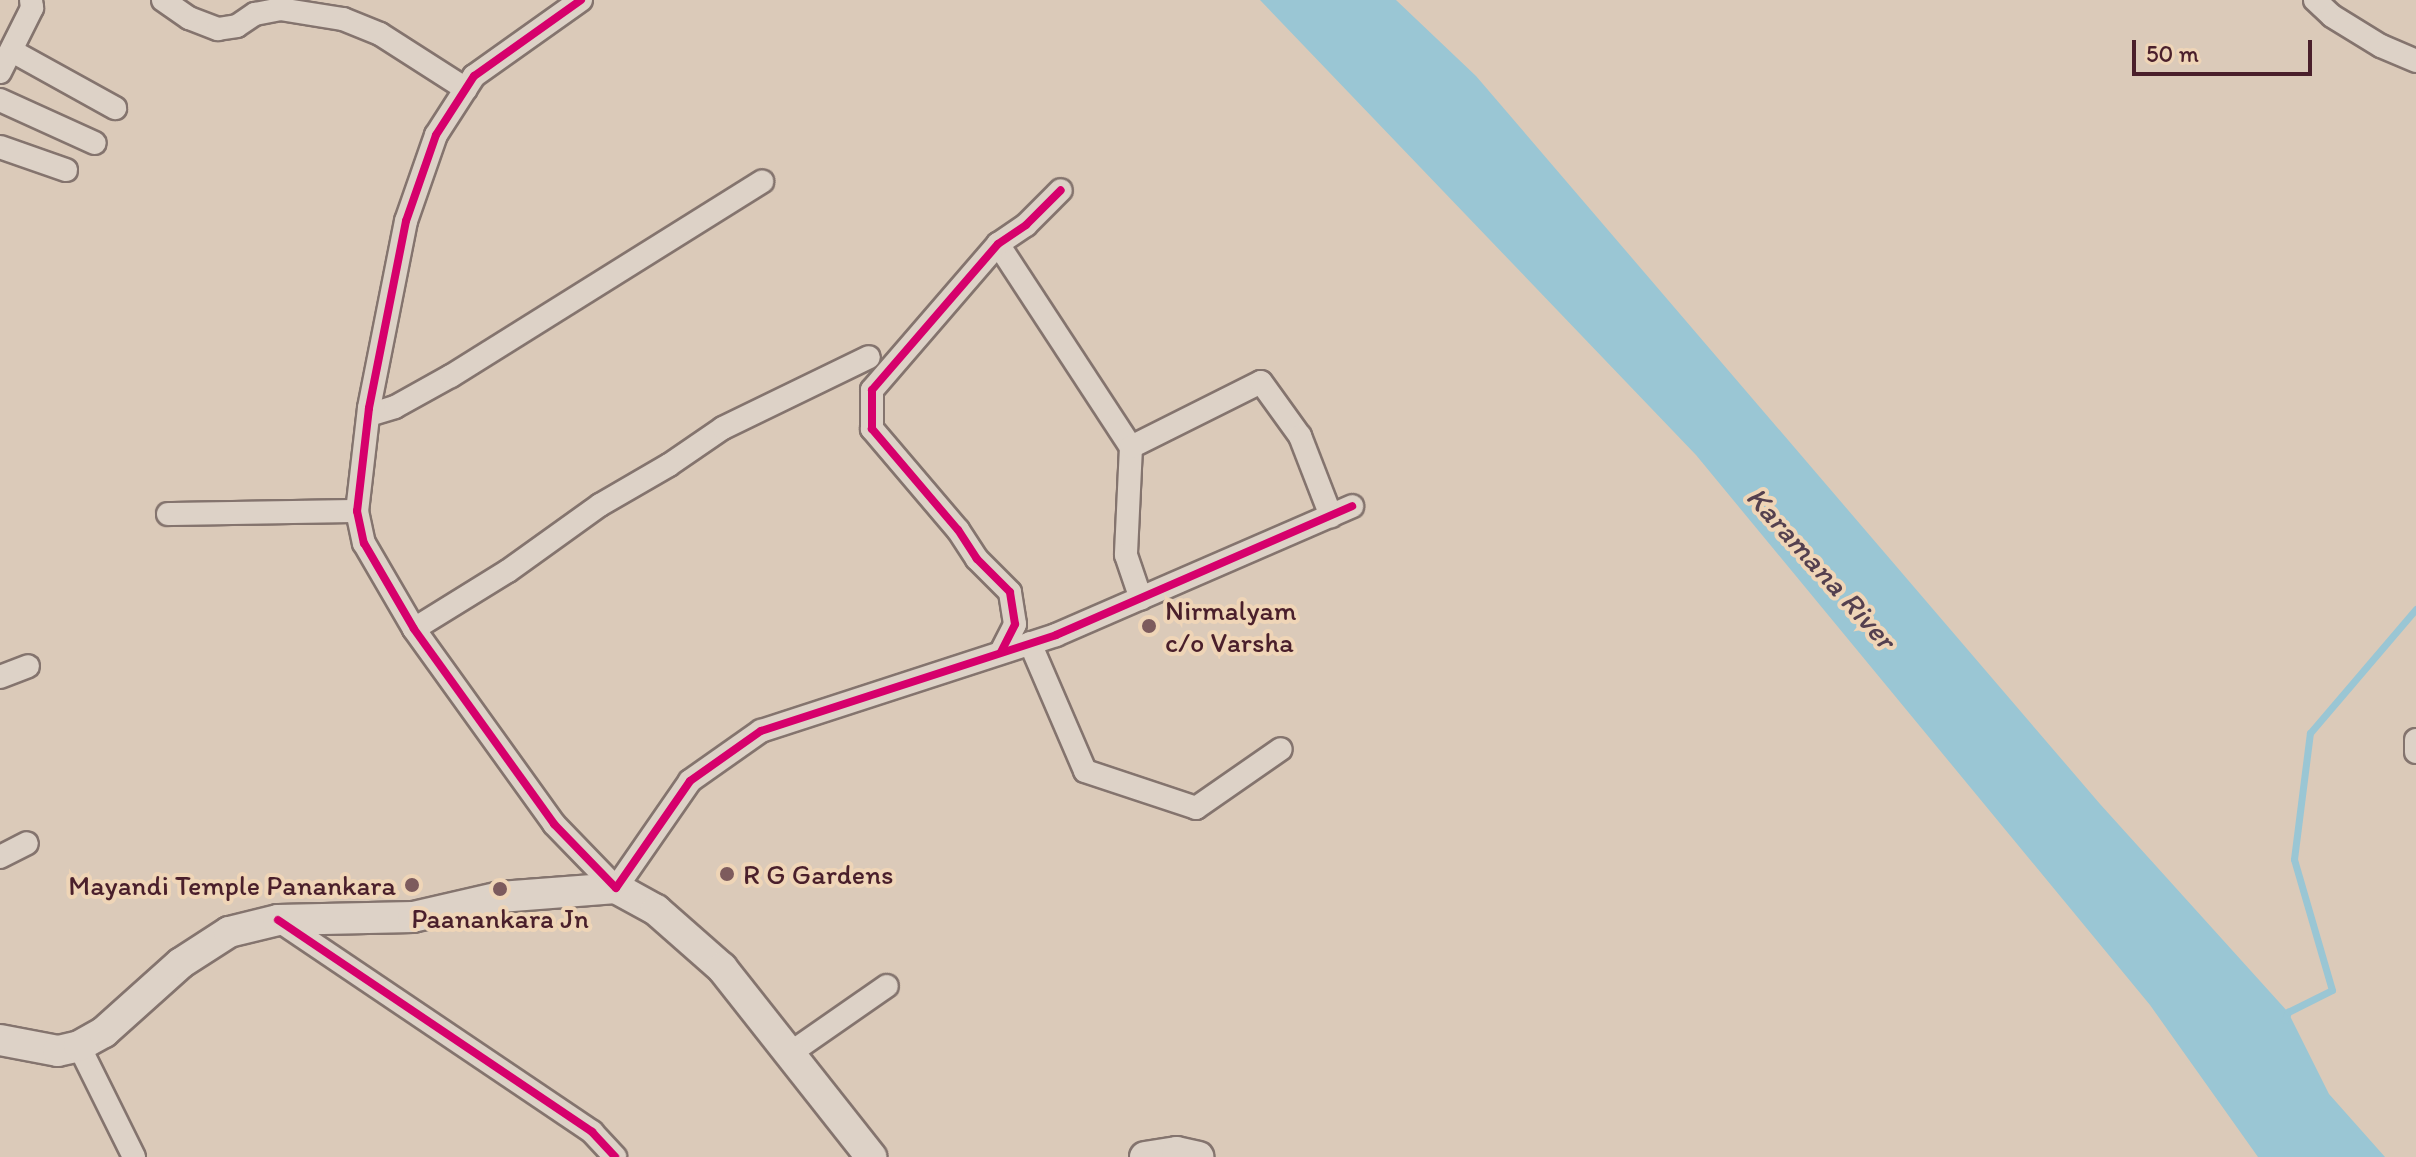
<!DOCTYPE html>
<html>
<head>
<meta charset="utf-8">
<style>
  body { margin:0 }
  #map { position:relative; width:2416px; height:1157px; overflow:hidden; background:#dbcab9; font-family:Itim,sans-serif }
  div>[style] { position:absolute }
  .water>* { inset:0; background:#9ac6d4 }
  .stream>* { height:7px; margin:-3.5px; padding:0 3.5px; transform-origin:3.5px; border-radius:3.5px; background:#9ac6d4 }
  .roads { filter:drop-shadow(2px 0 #84746e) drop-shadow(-2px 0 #84746e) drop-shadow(0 2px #84746e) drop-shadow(0 -2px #84746e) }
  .minor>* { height:22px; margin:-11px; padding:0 11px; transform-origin:11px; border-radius:11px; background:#ddd2c7 }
  .secondary>* { height:30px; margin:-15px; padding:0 15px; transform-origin:15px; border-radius:15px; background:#ddd2c7 }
  .cycleway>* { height:8px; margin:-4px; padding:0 4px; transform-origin:4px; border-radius:4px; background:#d6006c }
  .dots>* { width:22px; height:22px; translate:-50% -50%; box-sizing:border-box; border:4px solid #efd5b7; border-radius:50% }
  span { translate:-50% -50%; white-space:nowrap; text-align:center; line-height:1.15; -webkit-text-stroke:8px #efd5b7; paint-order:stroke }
  .poi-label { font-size:28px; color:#4a1f2b }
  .left { translate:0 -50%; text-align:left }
  .right { translate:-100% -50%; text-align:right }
  .water-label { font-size:30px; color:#54404f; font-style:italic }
  .scale { position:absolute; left:2132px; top:40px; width:180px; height:36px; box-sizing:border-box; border:4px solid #4a1f2b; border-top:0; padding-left:10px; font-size:24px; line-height:28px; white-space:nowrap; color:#4a1f2b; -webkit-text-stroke:6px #efd5b7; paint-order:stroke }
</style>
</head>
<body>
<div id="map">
  <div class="water">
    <div style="clip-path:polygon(1260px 0,1396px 0,1476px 76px,2100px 804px,2288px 1012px,2329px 1094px,2385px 1157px,2258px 1157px,2150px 1005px,1696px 455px)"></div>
  </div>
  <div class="stream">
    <div style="left:2285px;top:1020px;width:9px;rotate:-69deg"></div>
    <div style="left:2288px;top:1012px;width:49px;rotate:-26.6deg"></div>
    <div style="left:2332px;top:990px;width:136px;rotate:-106.2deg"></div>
    <div style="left:2294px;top:859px;width:127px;rotate:-82.8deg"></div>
    <div style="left:2310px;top:733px;width:163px;rotate:-49.5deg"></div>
  </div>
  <div class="roads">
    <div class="minor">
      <div style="left:163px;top:0;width:32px;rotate:35deg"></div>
      <div style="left:189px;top:18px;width:31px;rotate:21deg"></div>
      <div style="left:218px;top:29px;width:19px;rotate:-9deg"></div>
      <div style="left:237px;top:26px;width:22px;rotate:-34deg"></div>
      <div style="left:255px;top:14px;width:25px;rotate:-11deg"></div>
      <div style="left:280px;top:9px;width:64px;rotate:9deg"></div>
      <div style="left:343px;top:19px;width:40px;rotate:22deg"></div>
      <div style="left:380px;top:34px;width:102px;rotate:32.6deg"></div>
      <div style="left:581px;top:0;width:131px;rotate:144.6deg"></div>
      <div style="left:474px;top:76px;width:70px;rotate:122.8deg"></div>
      <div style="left:436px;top:135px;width:91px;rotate:109.2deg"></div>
      <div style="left:406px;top:221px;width:191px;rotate:101.2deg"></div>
      <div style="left:369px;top:408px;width:104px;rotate:96.6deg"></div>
      <div style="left:357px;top:511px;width:33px;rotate:78deg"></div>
      <div style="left:364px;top:543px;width:99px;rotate:59.8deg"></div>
      <div style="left:414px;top:629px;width:240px;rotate:54.3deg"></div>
      <div style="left:554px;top:824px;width:89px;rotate:45.9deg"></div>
      <div style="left:616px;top:888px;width:130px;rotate:-55.3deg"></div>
      <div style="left:690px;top:781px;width:87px;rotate:-35.2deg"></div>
      <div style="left:761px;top:731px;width:310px;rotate:-18deg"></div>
      <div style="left:1056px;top:635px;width:323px;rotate:-23.5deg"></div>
      <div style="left:2315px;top:0;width:23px;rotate:43deg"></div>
      <div style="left:2332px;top:16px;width:57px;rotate:31.5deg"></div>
      <div style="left:2381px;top:46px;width:38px;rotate:23deg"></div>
      <div style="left:12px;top:51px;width:118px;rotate:29deg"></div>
      <div style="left:0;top:72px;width:72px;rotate:-63.4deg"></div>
      <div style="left:32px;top:8px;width:8px;rotate:-97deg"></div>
      <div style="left:0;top:100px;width:104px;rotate:24.4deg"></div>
      <div style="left:0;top:147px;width:70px;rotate:19.2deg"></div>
      <div style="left:998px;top:244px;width:243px;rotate:56.8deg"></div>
      <div style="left:1131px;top:447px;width:108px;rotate:92.7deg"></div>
      <div style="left:1126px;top:555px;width:46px;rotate:71.2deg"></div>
      <div style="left:369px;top:415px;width:27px;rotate:-17deg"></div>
      <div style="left:395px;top:407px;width:64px;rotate:-29deg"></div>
      <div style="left:451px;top:376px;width:367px;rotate:-32deg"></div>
      <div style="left:1131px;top:447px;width:145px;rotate:-26.6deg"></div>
      <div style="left:1261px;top:382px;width:67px;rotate:54.2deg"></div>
      <div style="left:1300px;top:436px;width:86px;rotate:68.8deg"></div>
      <div style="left:168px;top:514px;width:189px;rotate:-0.9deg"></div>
      <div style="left:414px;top:629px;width:110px;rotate:-31.7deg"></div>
      <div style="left:508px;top:571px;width:113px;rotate:-35.7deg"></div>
      <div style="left:600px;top:505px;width:80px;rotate:-30.1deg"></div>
      <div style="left:669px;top:465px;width:65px;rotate:-34.4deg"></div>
      <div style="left:723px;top:428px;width:162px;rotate:-25.9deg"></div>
      <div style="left:1030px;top:643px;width:139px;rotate:66.7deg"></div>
      <div style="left:1085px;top:771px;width:117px;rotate:18.4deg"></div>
      <div style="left:1196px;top:808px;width:103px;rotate:-34.8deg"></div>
      <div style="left:1001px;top:652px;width:31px;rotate:-63deg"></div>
      <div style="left:1015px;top:624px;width:32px;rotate:-99deg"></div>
      <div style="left:1010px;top:592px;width:47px;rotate:-135deg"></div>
      <div style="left:977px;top:559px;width:35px;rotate:-123deg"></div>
      <div style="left:958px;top:530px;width:133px;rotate:-130.4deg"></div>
      <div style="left:872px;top:429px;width:39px;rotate:-90deg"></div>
      <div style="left:872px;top:390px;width:193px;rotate:-49.2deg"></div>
      <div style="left:998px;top:244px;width:34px;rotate:-34deg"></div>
      <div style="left:1026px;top:225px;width:49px;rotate:-45deg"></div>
      <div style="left:0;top:677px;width:30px;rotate:-21deg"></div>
      <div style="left:2416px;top:740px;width:12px;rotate:90deg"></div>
      <div style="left:0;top:857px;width:30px;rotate:-27deg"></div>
      <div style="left:278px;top:920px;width:379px;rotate:34deg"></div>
      <div style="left:592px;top:1132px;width:34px;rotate:47deg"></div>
      <div style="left:79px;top:1046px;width:124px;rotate:63.6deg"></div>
      <div style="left:789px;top:1054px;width:119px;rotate:-34.8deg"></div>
    </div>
    <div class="secondary">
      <div style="left:0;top:1040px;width:59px;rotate:10.7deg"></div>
      <div style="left:58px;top:1051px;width:22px;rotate:-13deg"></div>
      <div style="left:79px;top:1046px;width:29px;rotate:-29deg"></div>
      <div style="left:104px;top:1032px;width:103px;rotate:-41.9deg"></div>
      <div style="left:181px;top:963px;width:57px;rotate:-32.9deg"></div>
      <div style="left:229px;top:932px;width:50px;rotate:-13.8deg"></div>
      <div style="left:278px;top:920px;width:135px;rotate:-1.3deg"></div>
      <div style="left:413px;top:917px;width:89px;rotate:-12.9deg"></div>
      <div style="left:500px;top:897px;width:116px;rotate:-4.4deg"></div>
      <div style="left:616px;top:888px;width:46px;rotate:28.8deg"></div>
      <div style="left:656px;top:910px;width:88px;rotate:41.3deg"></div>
      <div style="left:722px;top:968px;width:241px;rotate:51.7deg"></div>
      <div style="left:1145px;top:1157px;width:32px;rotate:-9deg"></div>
      <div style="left:1177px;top:1152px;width:22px;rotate:13deg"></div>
    </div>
  </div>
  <div class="cycleway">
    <div style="left:581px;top:0;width:131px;rotate:144.6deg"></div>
    <div style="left:474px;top:76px;width:70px;rotate:122.8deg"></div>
    <div style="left:436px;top:135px;width:91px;rotate:109.2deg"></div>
    <div style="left:406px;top:221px;width:191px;rotate:101.2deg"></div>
    <div style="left:369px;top:408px;width:104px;rotate:96.6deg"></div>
    <div style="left:357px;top:511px;width:33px;rotate:78deg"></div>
    <div style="left:364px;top:543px;width:99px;rotate:59.8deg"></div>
    <div style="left:414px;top:629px;width:240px;rotate:54.3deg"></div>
    <div style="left:554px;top:824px;width:89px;rotate:45.9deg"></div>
    <div style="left:616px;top:888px;width:130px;rotate:-55.3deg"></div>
    <div style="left:690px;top:781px;width:87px;rotate:-35.2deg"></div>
    <div style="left:761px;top:731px;width:310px;rotate:-18deg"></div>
    <div style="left:1056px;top:635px;width:323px;rotate:-23.5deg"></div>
    <div style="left:1001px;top:652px;width:31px;rotate:-63deg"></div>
    <div style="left:1015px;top:624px;width:32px;rotate:-99deg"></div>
    <div style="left:1010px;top:592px;width:47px;rotate:-135deg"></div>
    <div style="left:977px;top:559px;width:35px;rotate:-123deg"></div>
    <div style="left:958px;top:530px;width:133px;rotate:-130.4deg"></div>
    <div style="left:872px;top:429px;width:39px;rotate:-90deg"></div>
    <div style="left:872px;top:390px;width:193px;rotate:-49.2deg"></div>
    <div style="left:998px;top:244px;width:34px;rotate:-34deg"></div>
    <div style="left:1026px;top:225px;width:49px;rotate:-45deg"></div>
    <div style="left:278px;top:920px;width:379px;rotate:34deg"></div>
    <div style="left:592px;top:1132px;width:34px;rotate:47deg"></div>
  </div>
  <div class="dots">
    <div style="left:1149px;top:626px;background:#7d5b5d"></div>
    <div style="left:727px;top:874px;background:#7d5b5d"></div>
    <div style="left:412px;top:885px;background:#7d5b5d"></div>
    <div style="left:500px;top:889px;background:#7d5b5d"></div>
  </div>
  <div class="poi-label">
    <span class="left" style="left:1165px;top:626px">Nirmalyam<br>c/o Varsha</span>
    <span class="left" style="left:743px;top:874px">R G Gardens</span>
    <span class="right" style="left:396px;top:885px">Mayandi Temple Panankara</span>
    <span style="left:500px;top:918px">Paanankara Jn</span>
  </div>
  <div class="water-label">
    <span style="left:1821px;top:568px;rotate:48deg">Karamana River</span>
  </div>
  <div class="scale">50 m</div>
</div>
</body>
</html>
